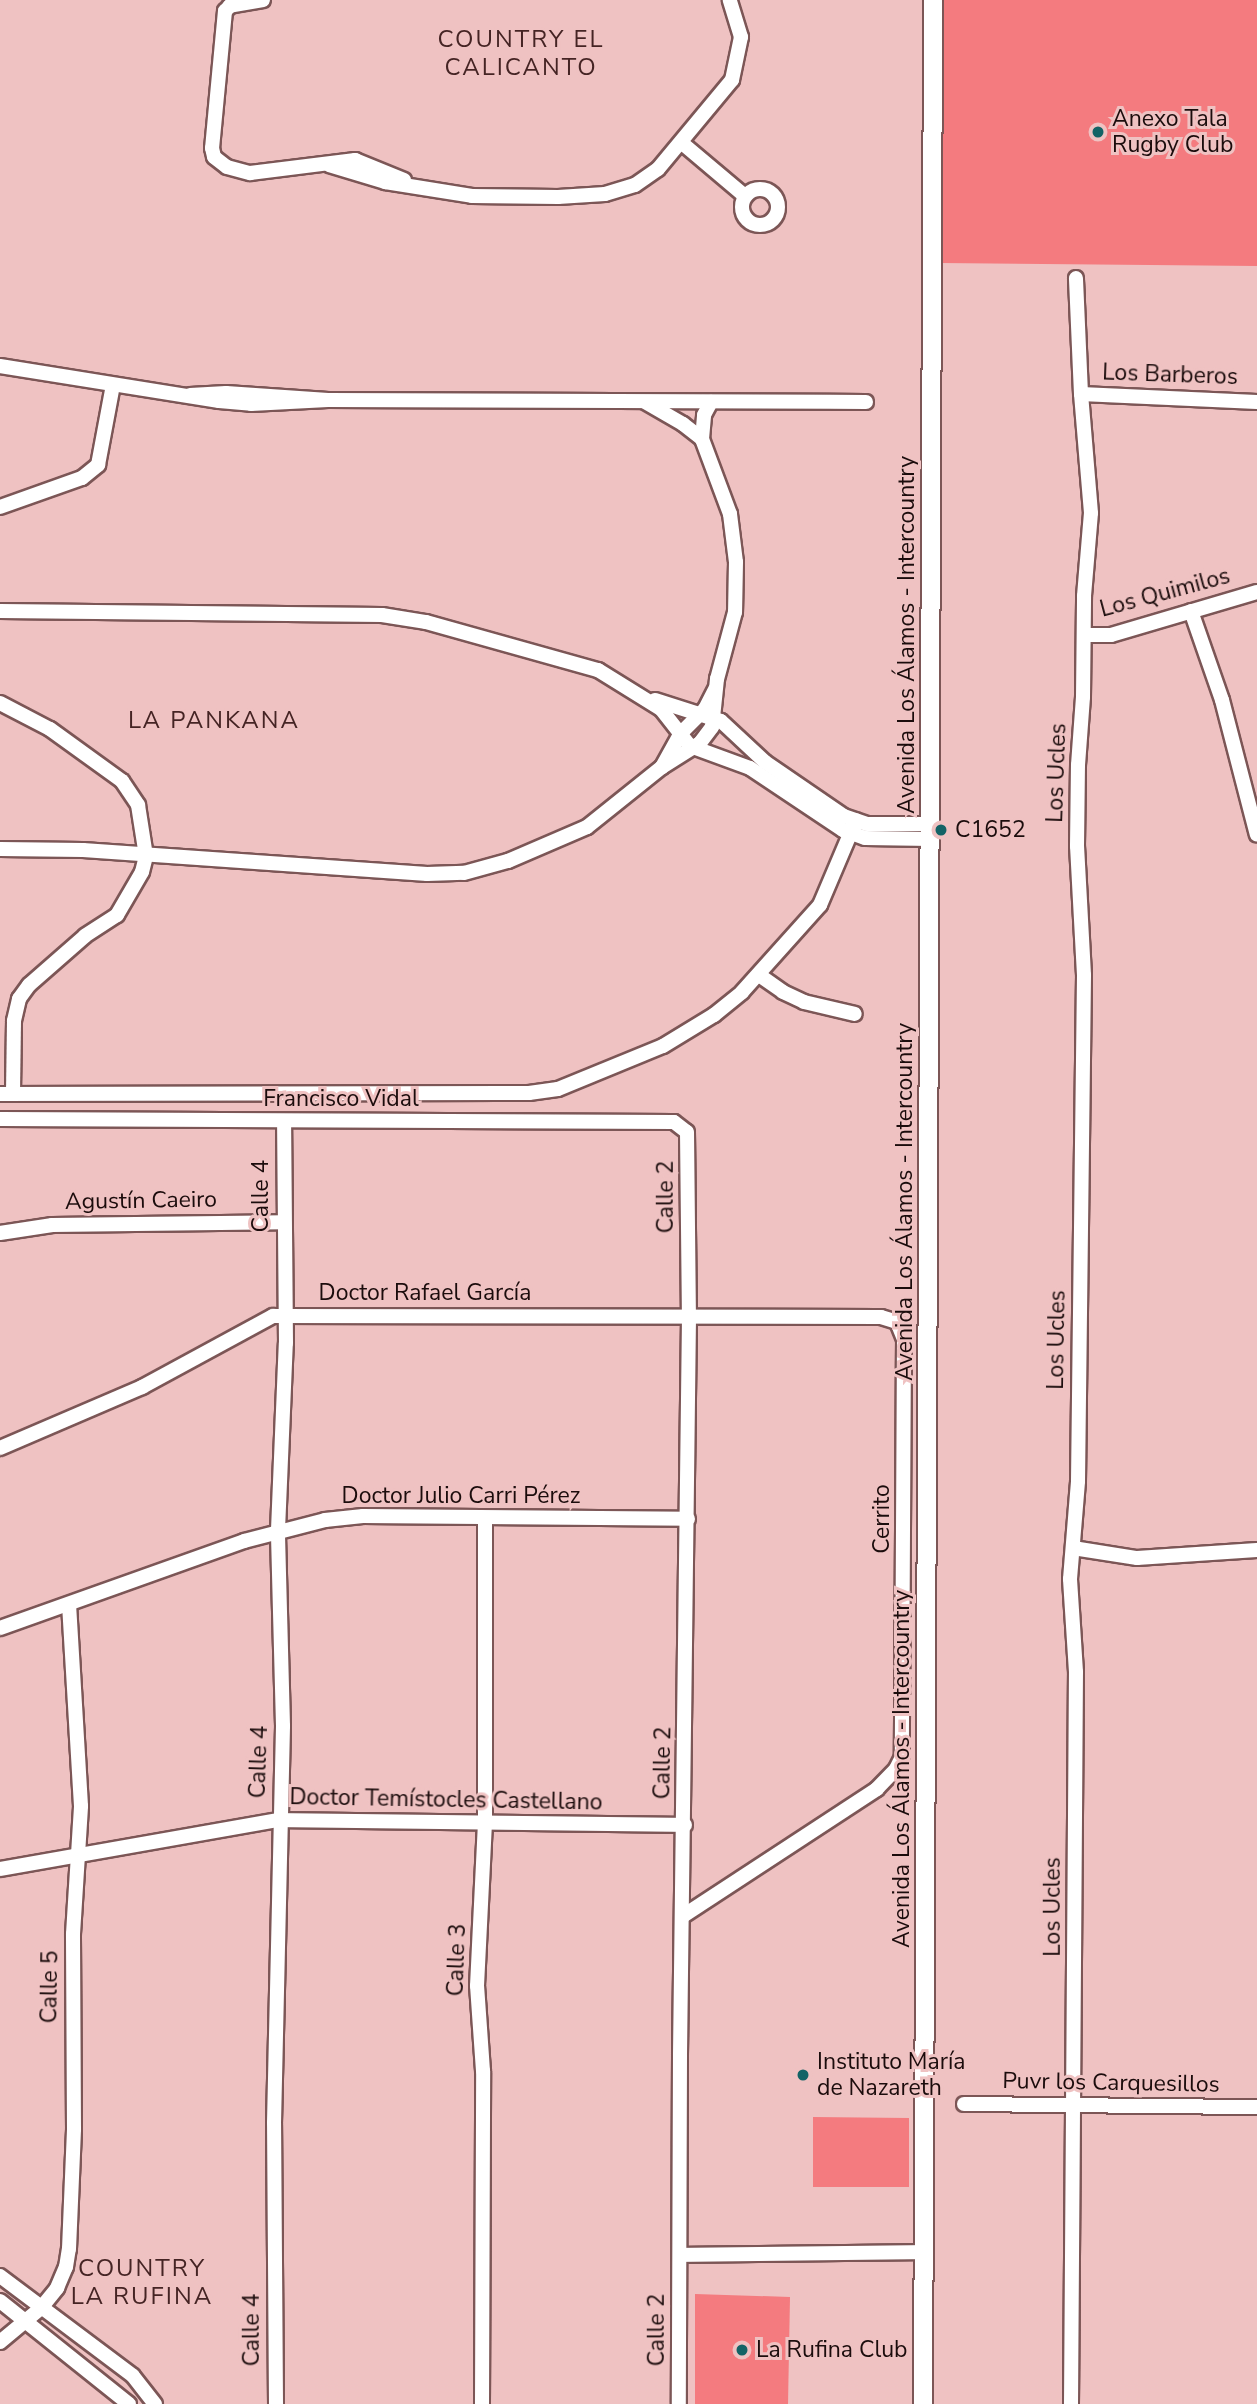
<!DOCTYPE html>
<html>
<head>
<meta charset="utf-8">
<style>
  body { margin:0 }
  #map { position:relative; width:1257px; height:2404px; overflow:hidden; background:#efc2c2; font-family:"Nunito Sans",sans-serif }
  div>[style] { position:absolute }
  .green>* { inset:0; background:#f47b7f }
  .roads { filter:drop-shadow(2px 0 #7c5656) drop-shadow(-2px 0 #7c5656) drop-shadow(0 2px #7c5656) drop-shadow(0 -2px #7c5656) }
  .minor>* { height:14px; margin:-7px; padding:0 7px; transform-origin:7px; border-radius:7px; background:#fff }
  .minor>.ring { margin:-7px; padding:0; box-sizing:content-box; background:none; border:14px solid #fff; border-radius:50% }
  .major>* { height:18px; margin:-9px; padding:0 9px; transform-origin:9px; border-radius:9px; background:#fff }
  .dots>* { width:19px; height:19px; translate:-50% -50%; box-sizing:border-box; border:4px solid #efc2c2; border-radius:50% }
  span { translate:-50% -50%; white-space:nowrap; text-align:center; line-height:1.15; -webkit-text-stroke:6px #efc2c2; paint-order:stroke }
  .poi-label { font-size:23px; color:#1b0c0c }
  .left { translate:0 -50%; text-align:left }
  .street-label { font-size:23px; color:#1b0c0c }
  .neighbourhood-label { font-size:24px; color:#452424; letter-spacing:2px }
</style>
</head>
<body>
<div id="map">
  <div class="green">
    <div style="clip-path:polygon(939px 0,1257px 0,1257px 266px,940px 263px)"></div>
    <div style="clip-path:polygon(813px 2117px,909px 2118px,909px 2187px,813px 2187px)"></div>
    <div style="clip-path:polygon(695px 2294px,790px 2297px,788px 2404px,695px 2404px)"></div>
  </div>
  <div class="roads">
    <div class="minor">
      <div style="left:263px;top:0;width:34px;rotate:170deg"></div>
      <div style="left:230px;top:6px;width:7px;rotate:135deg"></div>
      <div style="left:225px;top:11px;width:138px;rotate:95.4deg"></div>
      <div style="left:212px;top:148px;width:9px;rotate:77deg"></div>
      <div style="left:214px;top:157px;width:16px;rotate:38deg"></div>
      <div style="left:227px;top:167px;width:24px;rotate:15deg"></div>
      <div style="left:250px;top:173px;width:106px;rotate:-7.1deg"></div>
      <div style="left:355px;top:160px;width:53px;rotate:22.2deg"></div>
      <div style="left:682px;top:143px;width:82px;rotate:40.1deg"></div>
      <div style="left:329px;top:165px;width:59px;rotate:16.9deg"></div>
      <div style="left:385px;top:182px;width:88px;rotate:9.1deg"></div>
      <div style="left:472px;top:196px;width:86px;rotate:0.7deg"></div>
      <div style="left:558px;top:197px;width:47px;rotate:-3.7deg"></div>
      <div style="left:605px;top:194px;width:31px;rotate:-17deg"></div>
      <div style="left:635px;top:185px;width:28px;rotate:-35deg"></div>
      <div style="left:658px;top:169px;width:116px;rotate:-50.3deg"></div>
      <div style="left:732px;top:80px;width:44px;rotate:-78.2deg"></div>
      <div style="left:741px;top:37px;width:39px;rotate:-107deg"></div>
      <div class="ring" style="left:742px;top:189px;width:22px;height:22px"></div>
      <div style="left:0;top:366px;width:222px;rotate:9.1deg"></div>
      <div style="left:219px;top:401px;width:32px;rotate:5deg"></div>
      <div style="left:251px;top:404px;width:77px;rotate:-3deg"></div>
      <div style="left:328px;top:400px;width:102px;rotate:-176.1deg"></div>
      <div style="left:226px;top:393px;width:36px;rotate:177deg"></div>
      <div style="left:1081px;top:394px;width:176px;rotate:2.6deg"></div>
      <div style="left:328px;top:400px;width:538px;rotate:0.21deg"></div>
      <div style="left:645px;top:402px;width:44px;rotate:30.1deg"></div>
      <div style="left:683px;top:424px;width:24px;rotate:38deg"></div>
      <div style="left:702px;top:439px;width:24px;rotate:-85deg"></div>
      <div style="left:704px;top:415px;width:15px;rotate:-62deg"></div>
      <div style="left:702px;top:439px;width:80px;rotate:69.5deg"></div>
      <div style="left:730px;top:514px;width:48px;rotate:82.9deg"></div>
      <div style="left:736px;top:562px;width:50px;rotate:91.1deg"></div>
      <div style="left:735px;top:612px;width:69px;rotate:105deg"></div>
      <div style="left:717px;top:679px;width:48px;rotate:95.9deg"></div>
      <div style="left:712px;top:727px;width:20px;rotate:127deg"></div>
      <div style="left:700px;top:743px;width:45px;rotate:147.7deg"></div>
      <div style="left:662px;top:767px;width:38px;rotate:-61deg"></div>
      <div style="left:680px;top:734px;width:35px;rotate:-45deg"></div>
      <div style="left:705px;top:709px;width:22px;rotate:-63deg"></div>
      <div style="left:0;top:507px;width:87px;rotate:-19.5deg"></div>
      <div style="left:82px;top:478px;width:21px;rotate:-39deg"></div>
      <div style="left:98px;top:465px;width:81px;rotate:-79.4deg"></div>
      <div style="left:0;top:611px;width:382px;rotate:0.6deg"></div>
      <div style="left:382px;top:615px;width:45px;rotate:9deg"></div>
      <div style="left:426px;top:622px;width:179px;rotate:15.6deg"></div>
      <div style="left:598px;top:670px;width:74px;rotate:31.8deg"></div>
      <div style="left:661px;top:709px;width:47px;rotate:51.9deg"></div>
      <div style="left:690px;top:746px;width:64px;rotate:20.1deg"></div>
      <div style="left:750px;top:768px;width:112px;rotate:33.7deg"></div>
      <div style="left:843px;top:830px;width:23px;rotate:20deg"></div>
      <div style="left:865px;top:838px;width:66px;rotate:0.9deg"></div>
      <div style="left:1191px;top:611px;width:94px;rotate:70.8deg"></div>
      <div style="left:1222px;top:700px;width:139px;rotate:75.5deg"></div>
      <div style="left:1084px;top:635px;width:27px"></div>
      <div style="left:1111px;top:635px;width:152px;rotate:-16.4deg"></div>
      <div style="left:655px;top:700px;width:69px;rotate:17.7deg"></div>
      <div style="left:721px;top:721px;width:60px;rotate:43deg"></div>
      <div style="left:765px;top:762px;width:96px;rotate:34.4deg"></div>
      <div style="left:844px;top:816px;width:24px;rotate:19deg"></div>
      <div style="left:867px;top:824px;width:64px"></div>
      <div style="left:0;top:703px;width:56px;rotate:27.5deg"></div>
      <div style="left:50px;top:729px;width:89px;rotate:35.8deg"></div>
      <div style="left:122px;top:781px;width:29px;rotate:56deg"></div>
      <div style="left:138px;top:805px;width:52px;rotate:81.1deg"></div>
      <div style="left:146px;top:856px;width:16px;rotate:104deg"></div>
      <div style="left:142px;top:872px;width:50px;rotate:120.2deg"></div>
      <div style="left:117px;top:915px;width:38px;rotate:147deg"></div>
      <div style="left:85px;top:936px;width:74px;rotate:138.8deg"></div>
      <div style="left:29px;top:985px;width:17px;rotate:126deg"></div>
      <div style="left:19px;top:999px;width:23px;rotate:103deg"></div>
      <div style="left:14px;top:1021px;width:73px;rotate:90.8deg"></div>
      <div style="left:0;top:849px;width:83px;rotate:0.7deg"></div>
      <div style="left:83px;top:850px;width:345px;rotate:4deg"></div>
      <div style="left:427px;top:874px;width:37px;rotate:-2deg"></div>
      <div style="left:464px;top:873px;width:46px;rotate:-15.3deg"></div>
      <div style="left:508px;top:861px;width:86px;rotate:-23.3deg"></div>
      <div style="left:587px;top:827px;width:96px;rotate:-38.7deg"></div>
      <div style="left:759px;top:975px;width:29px;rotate:35deg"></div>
      <div style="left:783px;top:992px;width:23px;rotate:25deg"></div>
      <div style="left:804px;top:1002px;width:52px;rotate:13.2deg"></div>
      <div style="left:0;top:1094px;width:529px;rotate:-0.11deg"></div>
      <div style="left:529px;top:1093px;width:29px;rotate:-8deg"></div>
      <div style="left:558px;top:1089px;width:113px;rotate:-22.3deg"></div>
      <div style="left:663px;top:1046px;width:60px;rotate:-31.3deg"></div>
      <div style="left:714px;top:1015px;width:36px;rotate:-39deg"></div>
      <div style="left:742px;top:992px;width:117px;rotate:-48.1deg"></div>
      <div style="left:820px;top:905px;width:92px;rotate:-67deg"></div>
      <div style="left:0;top:1119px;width:674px;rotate:0.26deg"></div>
      <div style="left:674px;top:1122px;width:16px;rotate:38deg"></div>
      <div style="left:687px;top:1132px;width:185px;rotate:89.4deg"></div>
      <div style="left:689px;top:1317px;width:739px;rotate:90.7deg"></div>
      <div style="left:680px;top:2056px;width:348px;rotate:90.2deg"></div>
      <div style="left:0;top:1233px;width:53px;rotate:-8.7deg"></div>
      <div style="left:52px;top:1225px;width:231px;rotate:-0.7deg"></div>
      <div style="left:0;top:1448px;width:155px;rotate:-23.2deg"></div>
      <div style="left:142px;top:1387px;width:149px;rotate:-28.5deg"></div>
      <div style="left:273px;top:1316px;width:608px;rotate:0.09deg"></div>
      <div style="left:881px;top:1317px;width:17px;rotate:17deg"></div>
      <div style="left:897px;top:1322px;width:18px;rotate:68deg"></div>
      <div style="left:904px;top:1339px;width:418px;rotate:90.3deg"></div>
      <div style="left:902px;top:1757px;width:13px;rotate:117deg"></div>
      <div style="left:896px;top:1769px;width:28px;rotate:134deg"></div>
      <div style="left:877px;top:1789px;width:232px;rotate:146.8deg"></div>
      <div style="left:1073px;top:1548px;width:65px;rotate:8.9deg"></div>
      <div style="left:1137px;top:1558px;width:120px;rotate:-3.8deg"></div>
      <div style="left:0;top:1628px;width:259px;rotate:-19.6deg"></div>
      <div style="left:244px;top:1541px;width:84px;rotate:-14.5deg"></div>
      <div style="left:325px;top:1520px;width:38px;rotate:-6deg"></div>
      <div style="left:363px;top:1516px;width:325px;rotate:0.5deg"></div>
      <div style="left:0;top:1869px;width:283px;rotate:-10deg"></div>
      <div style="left:279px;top:1820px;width:406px;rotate:0.7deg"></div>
      <div style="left:964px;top:2104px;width:293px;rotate:0.6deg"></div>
      <div style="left:680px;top:2255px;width:244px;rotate:-0.7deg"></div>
      <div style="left:0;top:2276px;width:166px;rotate:36.9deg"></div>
      <div style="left:133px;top:2376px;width:36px;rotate:52deg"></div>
      <div style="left:0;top:2301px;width:165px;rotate:38.6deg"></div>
      <div style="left:0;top:2342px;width:53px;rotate:-39.7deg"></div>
      <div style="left:41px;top:2308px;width:26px;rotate:-51deg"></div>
      <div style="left:57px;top:2288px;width:23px;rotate:-67deg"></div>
      <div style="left:66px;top:2267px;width:18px;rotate:-81deg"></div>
      <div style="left:69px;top:2249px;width:120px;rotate:-87.6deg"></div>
      <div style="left:74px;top:2129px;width:195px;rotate:-90.3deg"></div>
      <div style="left:73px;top:1934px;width:128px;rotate:-86.4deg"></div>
      <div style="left:81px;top:1806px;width:200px;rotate:-93.4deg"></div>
      <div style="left:276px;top:2404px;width:281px;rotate:-90.4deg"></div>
      <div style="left:274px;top:2123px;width:397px;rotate:-88.7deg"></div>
      <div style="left:283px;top:1726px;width:196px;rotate:-91.5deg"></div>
      <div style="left:278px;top:1530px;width:187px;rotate:-87.6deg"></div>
      <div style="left:286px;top:1343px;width:222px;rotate:-90.5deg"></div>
      <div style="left:482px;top:2404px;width:333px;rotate:-89.8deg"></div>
      <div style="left:483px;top:2071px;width:85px;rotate:-94deg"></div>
      <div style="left:477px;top:1986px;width:164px;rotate:-87.2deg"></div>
      <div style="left:485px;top:1822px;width:304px;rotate:-90deg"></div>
      <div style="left:1071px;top:2404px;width:732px;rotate:-89.61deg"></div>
      <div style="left:1076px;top:1672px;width:93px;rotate:-93.7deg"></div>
      <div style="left:1070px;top:1579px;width:98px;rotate:-85.3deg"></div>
      <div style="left:1078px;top:1481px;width:506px;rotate:-89.32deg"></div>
      <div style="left:1084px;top:975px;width:129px;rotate:-93.1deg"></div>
      <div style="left:1077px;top:846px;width:81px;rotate:-89.3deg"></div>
      <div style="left:1078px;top:765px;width:68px;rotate:-85.8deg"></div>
      <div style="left:1083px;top:697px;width:101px;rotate:-89.4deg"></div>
      <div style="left:1084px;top:596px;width:83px;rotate:-85.2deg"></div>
      <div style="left:1091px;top:513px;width:119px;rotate:-94.8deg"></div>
      <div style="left:1081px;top:394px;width:116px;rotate:-92.5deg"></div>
    </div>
    <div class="major">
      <div style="left:923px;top:2404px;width:2404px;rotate:-89.76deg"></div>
    </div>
  </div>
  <div class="dots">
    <div style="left:1098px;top:132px;background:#136366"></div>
    <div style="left:941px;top:830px;background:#136366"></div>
    <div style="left:803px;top:2075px;background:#136366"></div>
    <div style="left:742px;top:2350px;background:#136366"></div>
  </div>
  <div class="poi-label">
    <span class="left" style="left:1112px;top:132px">Anexo Tala<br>Rugby Club</span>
    <span class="left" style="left:955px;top:830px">C1652</span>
    <span class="left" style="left:817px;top:2075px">Instituto María<br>de Nazareth</span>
    <span class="left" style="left:756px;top:2350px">La Rufina Club</span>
  </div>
  <div class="street-label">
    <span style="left:1170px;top:375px;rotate:2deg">Los Barberos</span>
    <span style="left:1165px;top:593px;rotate:-15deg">Los Quimilos</span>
    <span style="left:907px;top:635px;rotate:-90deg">Avenida Los Álamos - Intercountry</span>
    <span style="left:1057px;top:773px;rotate:-88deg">Los Ucles</span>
    <span style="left:341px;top:1099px">Francisco Vidal</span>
    <span style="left:261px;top:1196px;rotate:-90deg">Calle 4</span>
    <span style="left:666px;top:1197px;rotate:-90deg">Calle 2</span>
    <span style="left:141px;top:1201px;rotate:-1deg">Agustín Caeiro</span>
    <span style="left:905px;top:1202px;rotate:-90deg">Avenida Los Álamos - Intercountry</span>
    <span style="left:425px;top:1293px">Doctor Rafael García</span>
    <span style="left:1057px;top:1340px;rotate:-89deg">Los Ucles</span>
    <span style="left:461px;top:1496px">Doctor Julio Carri Pérez</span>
    <span style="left:882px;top:1519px;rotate:-90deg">Cerrito</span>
    <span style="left:259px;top:1762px;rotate:-88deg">Calle 4</span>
    <span style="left:663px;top:1763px;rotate:-89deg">Calle 2</span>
    <span style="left:902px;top:1769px;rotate:-90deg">Avenida Los Álamos - Intercountry</span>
    <span style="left:446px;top:1800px;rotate:1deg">Doctor Temístocles Castellano</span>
    <span style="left:1053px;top:1907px;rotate:-90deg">Los Ucles</span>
    <span style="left:457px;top:1960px;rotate:-88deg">Calle 3</span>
    <span style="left:50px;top:1987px;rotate:-89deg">Calle 5</span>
    <span style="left:1111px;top:2083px;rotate:1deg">Puvr los Carquesillos</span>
    <span style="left:252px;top:2330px;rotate:-90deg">Calle 4</span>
    <span style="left:657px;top:2330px;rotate:-90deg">Calle 2</span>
  </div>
  <div class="neighbourhood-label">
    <span style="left:521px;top:54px">COUNTRY EL<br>CALICANTO</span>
    <span style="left:214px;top:721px">LA PANKANA</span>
    <span style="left:142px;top:2283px">COUNTRY<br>LA RUFINA</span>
  </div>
</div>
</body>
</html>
